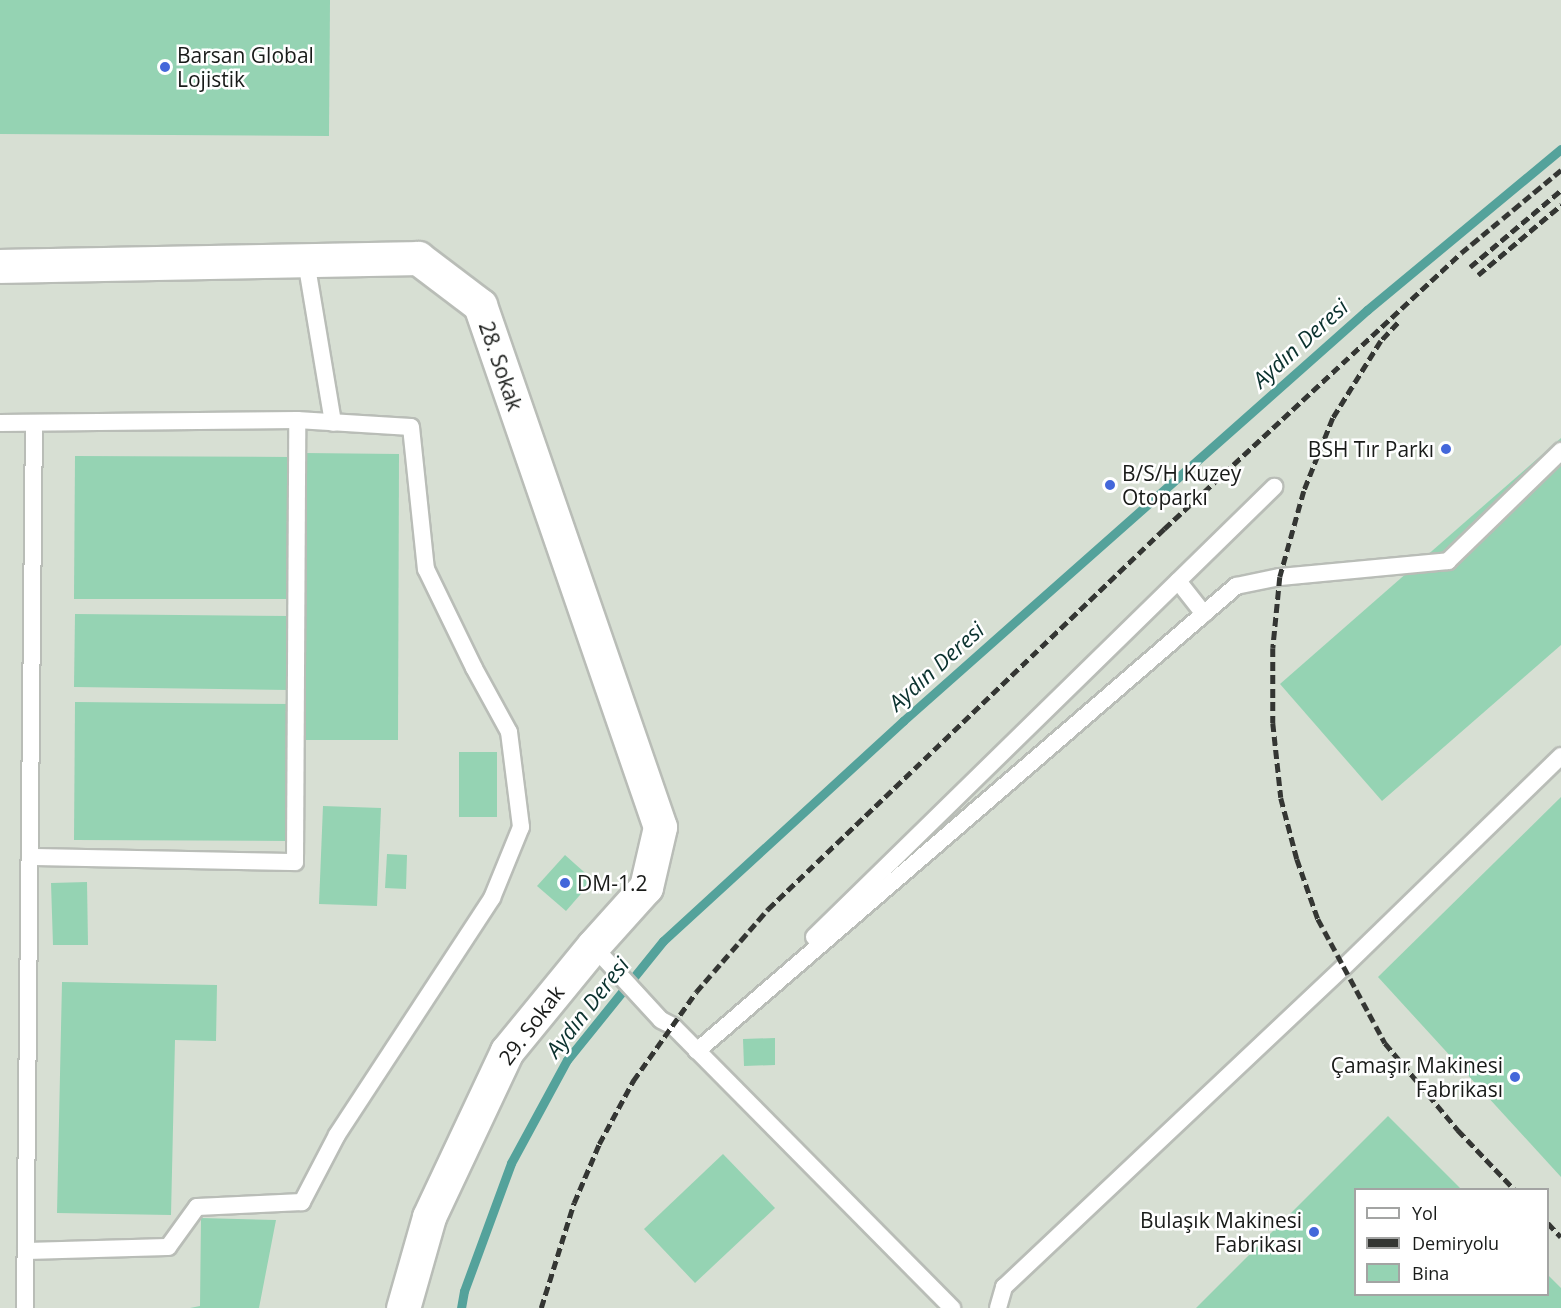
<!DOCTYPE html>
<html>
<head>
<meta charset="utf-8">
<style>
  body { margin:0 }
  #map { position:relative; width:1561px; height:1308px; overflow:hidden; background:#e5e9e3; font-family:"Open Sans",sans-serif }
  div>[style] { position:absolute }
  .built>* { inset:0; background:#d7dfd3 }
  .stream>* { height:9px; margin:-4.5px; padding:0 4.5px; transform-origin:4.5px; border-radius:4.5px; background:#54a29b }
  .building>* { inset:0; background:#95d3b3 }
  .roads { filter:drop-shadow(2px 0 #b9bdb7) drop-shadow(-2px 0 #b9bdb7) drop-shadow(0 2px #b9bdb7) drop-shadow(0 -2px #b9bdb7) }
  .lane>* { height:16px; margin:-8px; padding:0 8px; transform-origin:8px; border-radius:8px; background:#fff }
  .street>* { height:33px; margin:-16.5px; padding:0 16.5px; transform-origin:16.5px; border-radius:16.5px; background:#fff }
  .rail>* { height:4.5px; margin-top:-2.25px; transform-origin:0; background:repeating-linear-gradient(90deg,#343633 0 9px,transparent 0 13.5px) }
  .dots>* { width:16px; height:16px; translate:-50% -50%; box-sizing:border-box; border:3px solid #fff; border-radius:50% }
  span { translate:-50% -50%; white-space:nowrap; text-align:center; line-height:1.15; -webkit-text-stroke:5px #fff; paint-order:stroke }
  .poi-label { font-size:21px; color:#191b19 }
  .left { translate:0 -50%; text-align:left }
  .right { translate:-100% -50%; text-align:right }
  .street-label { font-size:21px; color:#191b19 }
  .water-label { font-size:22px; color:#0a312e; font-style:italic }
  .legend { position:absolute; left:1354px; top:1188px; width:195px; height:108px; box-sizing:border-box; background:#fff; border:2px solid #a3a4a3; margin:0; padding:8px 10px; list-style:none; font-size:18px; color:#191b19 }
  .legend li { display:flex; align-items:center; gap:12px; height:30px }
  .legend b { width:30px; border:2px solid #a3a4a3 }
</style>
</head>
<body>
<div id="map">
  <div class="built">
    <div style="clip-path:polygon(evenodd,0 0,1561px 0,1561px 1308px,0 1308px,0 0,1356px 1190px,1548px 1190px,1548px 1294px,1356px 1294px,1356px 1190px)"></div>
  </div>
  <div class="stream">
    <div style="left:461px;top:1308px;width:17px;rotate:-80deg"></div>
    <div style="left:464px;top:1291px;width:136px;rotate:-69.8deg"></div>
    <div style="left:511px;top:1163px;width:117px;rotate:-61.5deg"></div>
    <div style="left:567px;top:1060px;width:153px;rotate:-51.1deg"></div>
    <div style="left:663px;top:941px;width:326px;rotate:-42.5deg"></div>
    <div style="left:903px;top:721px;width:620px;rotate:-41.53deg"></div>
    <div style="left:1367px;top:310px;width:252px;rotate:-39.7deg"></div>
  </div>
  <div class="building">
    <div style="clip-path:polygon(0 0,330px 0,329px 136px,0 134px)"></div>
    <div style="clip-path:polygon(1561px 438px,1561px 645px,1382px 801px,1280px 684px)"></div>
    <div style="clip-path:polygon(304px 453px,399px 454px,398px 740px,303px 740px)"></div>
    <div style="clip-path:polygon(75px 456px,290px 457px,290px 599px,74px 599px)"></div>
    <div style="clip-path:polygon(75px 614px,289px 616px,288px 690px,74px 687px)"></div>
    <div style="clip-path:polygon(75px 702px,290px 704px,289px 841px,74px 840px)"></div>
    <div style="clip-path:polygon(459px 752px,497px 752px,497px 817px,459px 817px)"></div>
    <div style="clip-path:polygon(1561px 797px,1561px 1177px,1378px 977px)"></div>
    <div style="clip-path:polygon(323px 806px,381px 808px,377px 906px,319px 904px)"></div>
    <div style="clip-path:polygon(387px 854px,407px 855px,406px 889px,385px 888px)"></div>
    <div style="clip-path:polygon(565px 855px,593px 880px,566px 911px,537px 886px)"></div>
    <div style="clip-path:polygon(87px 882px,88px 945px,53px 945px,51px 883px)"></div>
    <div style="clip-path:polygon(62px 982px,217px 985px,216px 1041px,175px 1040px,171px 1215px,57px 1213px)"></div>
    <div style="clip-path:polygon(775px 1038px,775px 1065px,744px 1066px,743px 1039px)"></div>
    <div style="clip-path:polygon(1388px 1116px,1462px 1190px,1356px 1190px,1356px 1294px,1548px 1294px,1548px 1275px,1561px 1288px,1561px 1308px,1196px 1308px)"></div>
    <div style="clip-path:polygon(723px 1154px,775px 1208px,695px 1283px,644px 1229px)"></div>
    <div style="clip-path:polygon(201px 1218px,276px 1220px,259px 1308px,190px 1308px,200px 1306px)"></div>
  </div>
  <div class="roads">
    <div class="lane">
      <div style="left:306px;top:261px;width:164px;rotate:80.5deg"></div>
      <div style="left:0;top:423px;width:297px;rotate:-0.6deg"></div>
      <div style="left:297px;top:420px;width:114px;rotate:3.5deg"></div>
      <div style="left:411px;top:427px;width:143px;rotate:84deg"></div>
      <div style="left:426px;top:569px;width:110px;rotate:64.1deg"></div>
      <div style="left:474px;top:668px;width:73px;rotate:61.3deg"></div>
      <div style="left:509px;top:732px;width:96px;rotate:82.8deg"></div>
      <div style="left:521px;top:827px;width:77px;rotate:112.2deg"></div>
      <div style="left:492px;top:898px;width:283px;rotate:123.2deg"></div>
      <div style="left:337px;top:1135px;width:76px;rotate:117.6deg"></div>
      <div style="left:302px;top:1202px;width:105px;rotate:177.3deg"></div>
      <div style="left:197px;top:1207px;width:49px;rotate:125.9deg"></div>
      <div style="left:168px;top:1247px;width:142px;rotate:178.4deg"></div>
      <div style="left:1178px;top:581px;width:42px;rotate:51.8deg"></div>
      <div style="left:30px;top:857px;width:265px;rotate:1.1deg"></div>
      <div style="left:295px;top:862px;width:442px;rotate:-89.7deg"></div>
      <div style="left:814px;top:937px;width:644px;rotate:-44.37deg"></div>
      <div style="left:593px;top:946px;width:100px;rotate:47.4deg"></div>
      <div style="left:661px;top:1020px;width:13px;rotate:27deg"></div>
      <div style="left:673px;top:1026px;width:397px;rotate:45.3deg"></div>
      <div style="left:697px;top:1051px;width:712px;rotate:-40.78deg"></div>
      <div style="left:1236px;top:586px;width:45px;rotate:-11.6deg"></div>
      <div style="left:1280px;top:577px;width:169px;rotate:-5.4deg"></div>
      <div style="left:1448px;top:561px;width:158px;rotate:-44.2deg"></div>
      <div style="left:25px;top:1308px;width:885px;rotate:-89.42deg"></div>
      <div style="left:998px;top:1308px;width:22px;rotate:-74deg"></div>
      <div style="left:1004px;top:1287px;width:465px;rotate:-43.3deg"></div>
      <div style="left:1343px;top:968px;width:304px;rotate:-44.2deg"></div>
    </div>
    <div class="street">
      <div style="left:0;top:266px;width:418px;rotate:-1.1deg"></div>
      <div style="left:418px;top:258px;width:78px;rotate:37.2deg"></div>
      <div style="left:480px;top:305px;width:552px;rotate:70.97deg"></div>
      <div style="left:660px;top:827px;width:62px;rotate:103.1deg"></div>
      <div style="left:646px;top:887px;width:79px;rotate:131.9deg"></div>
      <div style="left:593px;top:946px;width:136px;rotate:129.3deg"></div>
      <div style="left:507px;top:1051px;width:183px;rotate:115.2deg"></div>
      <div style="left:429px;top:1217px;width:95px;rotate:105.9deg"></div>
    </div>
  </div>
  <div class="rail">
    <div style="left:1470px;top:267px;width:119px;rotate:-40.2deg"></div>
    <div style="left:1478px;top:275px;width:109px;rotate:-40.1deg"></div>
    <div style="left:1398px;top:323px;width:25px;rotate:133deg"></div>
    <div style="left:1381px;top:341px;width:91px;rotate:121.9deg"></div>
    <div style="left:1333px;top:418px;width:79px;rotate:111.7deg"></div>
    <div style="left:1304px;top:491px;width:89px;rotate:105.6deg"></div>
    <div style="left:1280px;top:577px;width:71px;rotate:95.6deg"></div>
    <div style="left:1273px;top:648px;width:75px;rotate:90deg"></div>
    <div style="left:1273px;top:723px;width:75px;rotate:83.9deg"></div>
    <div style="left:1281px;top:798px;width:63px;rotate:75.3deg"></div>
    <div style="left:1297px;top:859px;width:64px;rotate:70.7deg"></div>
    <div style="left:1318px;top:919px;width:141px;rotate:61.6deg"></div>
    <div style="left:1385px;top:1043px;width:114px;rotate:50deg"></div>
    <div style="left:1458px;top:1130px;width:83px;rotate:46.5deg"></div>
    <div style="left:1548px;top:1223px;width:19px;rotate:47deg"></div>
    <div style="left:541px;top:1308px;width:110px;rotate:-72.6deg"></div>
    <div style="left:574px;top:1203px;width:64px;rotate:-67deg"></div>
    <div style="left:599px;top:1144px;width:72px;rotate:-61.6deg"></div>
    <div style="left:633px;top:1081px;width:109px;rotate:-54.7deg"></div>
    <div style="left:696px;top:992px;width:110px;rotate:-49.1deg"></div>
    <div style="left:768px;top:909px;width:549px;rotate:-43.82deg"></div>
    <div style="left:1164px;top:529px;width:405px;rotate:-42.9deg"></div>
    <div style="left:1461px;top:253px;width:130px;rotate:-39.7deg"></div>
  </div>
  <div class="dots">
    <div style="left:165px;top:67px;background:#4367da"></div>
    <div style="left:1446px;top:449px;background:#4367da"></div>
    <div style="left:1110px;top:485px;background:#4367da"></div>
    <div style="left:565px;top:883px;background:#4367da"></div>
    <div style="left:1515px;top:1077px;background:#4367da"></div>
    <div style="left:1314px;top:1232px;background:#4367da"></div>
  </div>
  <div class="poi-label">
    <span class="left" style="left:177px;top:67px">Barsan Global<br>Lojistik</span>
    <span class="right" style="left:1434px;top:449px">BSH Tır Parkı</span>
    <span class="left" style="left:1122px;top:485px">B/S/H Kuzey<br>Otoparkı</span>
    <span class="left" style="left:577px;top:883px">DM-1.2</span>
    <span class="right" style="left:1503px;top:1077px">Çamaşır Makinesi<br>Fabrikası</span>
    <span class="right" style="left:1302px;top:1232px">Bulaşık Makinesi<br>Fabrikası</span>
  </div>
  <div class="street-label">
    <span style="left:501px;top:366px;rotate:71deg">28. Sokak</span>
    <span style="left:531px;top:1025px;rotate:-53deg">29. Sokak</span>
  </div>
  <div class="water-label">
    <span style="left:1300px;top:343px;rotate:-42deg">Aydın Deresi</span>
    <span style="left:936px;top:666px;rotate:-42deg">Aydın Deresi</span>
    <span style="left:587px;top:1007px;rotate:-52deg">Aydın Deresi</span>
  </div>
  <ul class="legend">
  <li><b style="height:8px;background:#fff"></b>Yol</li>
  <li><b style="height:8px;background:#343633"></b>Demiryolu</li>
  <li><b style="height:16px;background:#95d3b3"></b>Bina</li>
  </ul>
</div>
</body>
</html>
